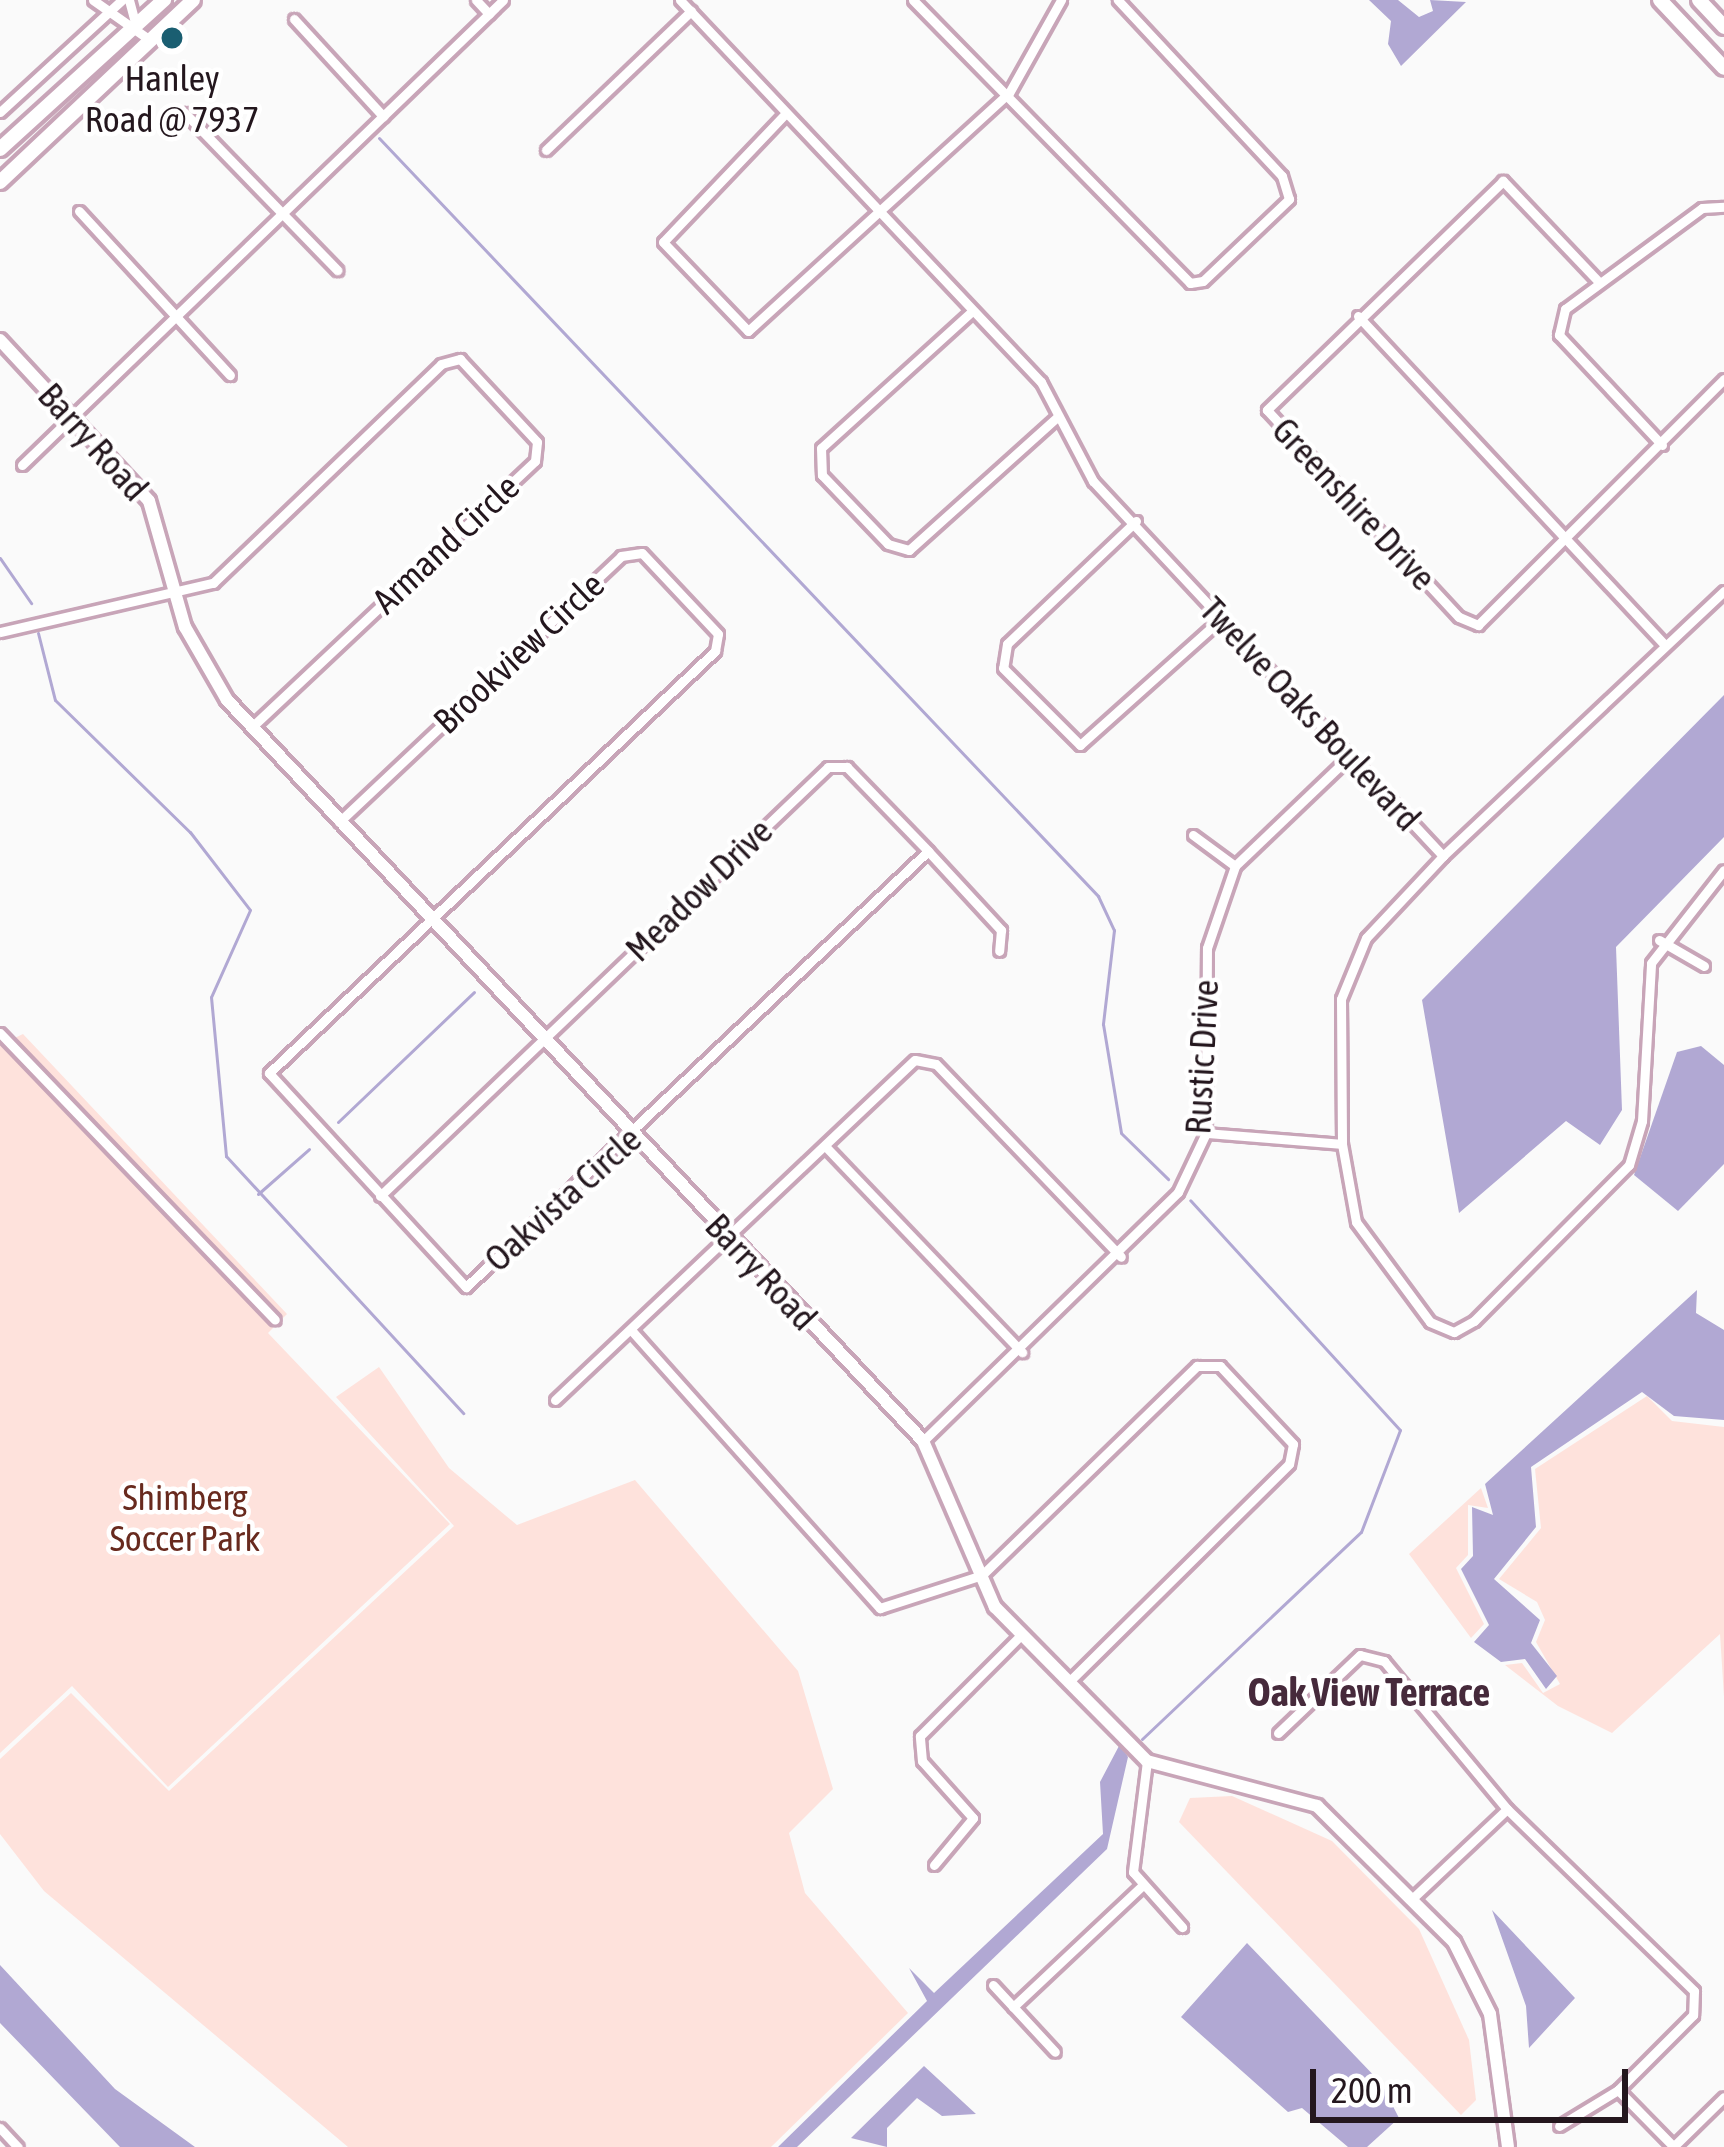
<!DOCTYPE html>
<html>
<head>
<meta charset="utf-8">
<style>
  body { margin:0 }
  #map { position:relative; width:1724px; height:2147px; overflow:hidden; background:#fafafa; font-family:"Asap Condensed",sans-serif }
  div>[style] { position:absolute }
  .green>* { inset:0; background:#fee2dc }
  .water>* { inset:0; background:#b1a8d3 }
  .stream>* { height:3px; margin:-1.5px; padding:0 1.5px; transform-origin:1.5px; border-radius:1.5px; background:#b1a8d3 }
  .roads { filter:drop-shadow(3px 0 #c8a5b8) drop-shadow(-3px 0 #c8a5b8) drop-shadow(0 3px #c8a5b8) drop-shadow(0 -3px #c8a5b8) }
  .minor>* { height:9px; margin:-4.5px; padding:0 4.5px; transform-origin:4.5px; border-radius:4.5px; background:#fff }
  .tertiary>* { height:12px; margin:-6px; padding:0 6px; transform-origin:6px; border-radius:6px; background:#fff }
  .secondary>* { height:14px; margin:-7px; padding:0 7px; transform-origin:7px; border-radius:7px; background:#fff }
  .dots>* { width:33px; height:33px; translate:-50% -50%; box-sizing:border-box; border:6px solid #fff; border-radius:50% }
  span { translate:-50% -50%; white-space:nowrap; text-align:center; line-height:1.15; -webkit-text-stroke:9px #fff; paint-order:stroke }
  .poi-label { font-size:36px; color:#24171e }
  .street-label { font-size:36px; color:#24171e }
  .park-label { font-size:36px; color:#682a1e }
  .neighbourhood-label { font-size:39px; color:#462a3b; font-weight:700 }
  .scale { position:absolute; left:1310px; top:2069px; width:318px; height:54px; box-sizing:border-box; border:6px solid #24171e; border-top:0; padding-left:15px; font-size:36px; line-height:42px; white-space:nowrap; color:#24171e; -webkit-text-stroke:9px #fff; paint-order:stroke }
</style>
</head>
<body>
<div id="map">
  <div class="green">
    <div style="clip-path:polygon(23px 1034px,287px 1314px,268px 1333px,450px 1524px,168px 1787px,72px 1686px,0 1753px,0 1045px)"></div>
    <div style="clip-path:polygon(379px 1367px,449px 1468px,517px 1525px,635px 1480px,798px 1671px,833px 1789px,789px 1833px,805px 1893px,908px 2013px,771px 2147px,348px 2147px,44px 1891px,0 1834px,0 1759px,71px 1693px,169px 1791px,454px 1526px,336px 1397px)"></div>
    <div style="clip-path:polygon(1647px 1396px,1672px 1421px,1724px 1427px,1724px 1697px,1720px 1634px,1612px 1733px,1558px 1706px,1505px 1665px,1522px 1663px,1543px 1693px,1560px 1684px,1536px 1642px,1545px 1620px,1537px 1602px,1499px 1579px,1541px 1528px,1535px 1469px)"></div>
    <div style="clip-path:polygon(1481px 1488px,1488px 1508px,1468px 1505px,1468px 1555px,1456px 1568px,1484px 1624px,1471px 1638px,1409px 1554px)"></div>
    <div style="clip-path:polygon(1232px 1796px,1332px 1841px,1419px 1929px,1469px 2040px,1476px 2100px,1461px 2115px,1179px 1822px,1190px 1798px)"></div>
  </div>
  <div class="water">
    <div style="clip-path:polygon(1369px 0,1398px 0,1419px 17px,1433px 11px,1430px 0,1466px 2px,1401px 66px,1388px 44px,1391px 21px)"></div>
    <div style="clip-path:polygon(1724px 695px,1724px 837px,1616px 947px,1622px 1110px,1600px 1145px,1566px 1121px,1459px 1213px,1422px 1000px)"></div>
    <div style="clip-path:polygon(1701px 1046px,1724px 1065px,1724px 1164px,1678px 1211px,1634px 1175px,1677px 1052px)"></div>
    <div style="clip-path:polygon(1697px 1290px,1696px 1313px,1724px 1330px,1724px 1420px,1674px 1416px,1642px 1392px,1531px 1467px,1536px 1527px,1494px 1579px,1540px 1620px,1531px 1643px,1557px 1676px,1546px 1689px,1525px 1659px,1501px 1662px,1474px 1642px,1489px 1625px,1461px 1569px,1473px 1556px,1472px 1507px,1493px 1515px,1485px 1484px)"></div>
    <div style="clip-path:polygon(1120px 1744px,1128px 1757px,1107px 1849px,797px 2147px,778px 2147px,927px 2001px,909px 1968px,934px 1993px,1103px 1834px,1100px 1782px)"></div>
    <div style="clip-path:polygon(1492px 1910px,1575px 1998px,1529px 2048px,1526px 2006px)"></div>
    <div style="clip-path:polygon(1247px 1943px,1381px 2083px,1399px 2118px,1367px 2147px,1348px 2147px,1302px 2108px,1288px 2112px,1181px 2017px)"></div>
    <div style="clip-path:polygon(0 1965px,115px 2089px,195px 2147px,120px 2147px,0 2023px)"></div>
    <div style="clip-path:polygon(924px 2066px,976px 2114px,942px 2116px,917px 2098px,887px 2128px,887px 2147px,851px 2138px)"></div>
  </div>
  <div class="stream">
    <div style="left:379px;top:138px;width:1045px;rotate:46.51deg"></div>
    <div style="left:1098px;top:896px;width:38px;rotate:65deg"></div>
    <div style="left:1114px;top:930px;width:95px;rotate:96.7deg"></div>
    <div style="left:1103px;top:1024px;width:110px;rotate:80.6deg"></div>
    <div style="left:1121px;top:1133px;width:66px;rotate:44.4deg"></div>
    <div style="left:0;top:558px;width:55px;rotate:55.4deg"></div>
    <div style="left:38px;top:633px;width:69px;rotate:75.8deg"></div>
    <div style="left:55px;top:700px;width:189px;rotate:44.4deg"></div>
    <div style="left:190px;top:832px;width:98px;rotate:52.4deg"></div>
    <div style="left:250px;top:910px;width:95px;rotate:114.1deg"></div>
    <div style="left:211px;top:997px;width:160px;rotate:84.6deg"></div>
    <div style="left:226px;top:1156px;width:350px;rotate:47.3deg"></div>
    <div style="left:338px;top:1122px;width:188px;rotate:-43.7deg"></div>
    <div style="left:258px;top:1194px;width:68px;rotate:-41.4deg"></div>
    <div style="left:1142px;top:1739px;width:301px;rotate:-43.4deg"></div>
    <div style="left:1361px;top:1532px;width:109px;rotate:-69.1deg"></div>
    <div style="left:1400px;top:1430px;width:311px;rotate:-132.4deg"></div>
  </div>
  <div class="roads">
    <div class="minor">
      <div style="left:93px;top:0;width:70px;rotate:35.1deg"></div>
      <div style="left:129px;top:0;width:27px;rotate:75deg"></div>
      <div style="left:476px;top:0;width:19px;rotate:47deg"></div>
      <div style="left:680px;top:0;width:526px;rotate:46.62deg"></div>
      <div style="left:1041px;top:382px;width:112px;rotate:62.3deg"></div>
      <div style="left:1093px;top:481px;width:513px;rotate:46.97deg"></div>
      <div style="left:913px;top:0;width:396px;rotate:45.6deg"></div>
      <div style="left:1190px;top:283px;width:13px;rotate:-9deg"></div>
      <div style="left:1203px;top:281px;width:119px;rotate:-43.6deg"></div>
      <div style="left:1289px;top:199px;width:24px;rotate:-107deg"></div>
      <div style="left:1282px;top:176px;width:241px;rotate:-133deg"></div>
      <div style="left:294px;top:19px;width:132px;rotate:47.5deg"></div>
      <div style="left:0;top:112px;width:166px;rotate:-42.6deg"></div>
      <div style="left:185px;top:113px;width:219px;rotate:45.9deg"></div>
      <div style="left:786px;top:113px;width:178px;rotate:133.6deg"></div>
      <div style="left:663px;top:242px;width:123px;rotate:46.3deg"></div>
      <div style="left:748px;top:331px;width:353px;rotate:-42.4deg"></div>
      <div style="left:1009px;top:93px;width:107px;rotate:-60.8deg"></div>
      <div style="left:546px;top:150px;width:201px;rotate:-43.8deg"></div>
      <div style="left:79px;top:211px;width:223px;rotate:47.4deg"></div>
      <div style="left:1597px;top:280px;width:137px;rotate:-133.5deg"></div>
      <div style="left:1503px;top:181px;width:329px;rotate:135.9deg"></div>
      <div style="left:1267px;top:410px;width:282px;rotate:47.2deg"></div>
      <div style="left:1459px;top:617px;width:21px;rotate:23deg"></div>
      <div style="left:1478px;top:625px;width:348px;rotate:-45deg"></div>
      <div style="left:970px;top:313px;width:201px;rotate:137.8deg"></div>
      <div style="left:821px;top:448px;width:27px;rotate:88deg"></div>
      <div style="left:822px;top:475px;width:95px;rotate:46.3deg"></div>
      <div style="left:888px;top:544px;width:22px;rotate:16deg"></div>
      <div style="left:909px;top:550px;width:198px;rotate:-41.9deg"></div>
      <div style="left:1358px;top:316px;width:447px;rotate:47deg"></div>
      <div style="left:1662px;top:445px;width:151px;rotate:-133.1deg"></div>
      <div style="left:1559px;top:335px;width:27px;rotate:-77deg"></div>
      <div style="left:1565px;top:309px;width:170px;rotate:-36.4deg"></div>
      <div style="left:1702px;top:208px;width:22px;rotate:-3deg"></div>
      <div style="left:22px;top:465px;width:669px;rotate:-44.03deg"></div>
      <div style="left:1136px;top:521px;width:178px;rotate:136.4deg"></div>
      <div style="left:1007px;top:644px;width:24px;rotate:99deg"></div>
      <div style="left:1003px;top:668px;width:109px;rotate:45deg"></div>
      <div style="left:1080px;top:745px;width:188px;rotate:-41.8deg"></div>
      <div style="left:1724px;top:591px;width:386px;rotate:136.7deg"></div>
      <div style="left:1443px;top:856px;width:112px;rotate:133.2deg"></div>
      <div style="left:1366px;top:938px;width:66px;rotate:112.3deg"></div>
      <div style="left:1341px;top:999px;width:145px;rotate:89.6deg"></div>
      <div style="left:1342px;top:1144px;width:79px;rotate:79.8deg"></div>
      <div style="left:1356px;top:1222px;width:124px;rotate:53.5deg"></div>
      <div style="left:1430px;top:1322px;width:26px;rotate:23deg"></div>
      <div style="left:1454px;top:1332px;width:23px;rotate:-29deg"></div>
      <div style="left:1474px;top:1321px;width:220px;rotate:-45.2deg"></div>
      <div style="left:1629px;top:1165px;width:46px;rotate:-73.5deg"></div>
      <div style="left:1642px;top:1121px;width:158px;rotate:-86.7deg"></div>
      <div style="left:1651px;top:963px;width:118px;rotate:-51.9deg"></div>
      <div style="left:0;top:632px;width:219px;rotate:-13deg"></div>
      <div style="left:213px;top:583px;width:316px;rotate:-43.8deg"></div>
      <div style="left:441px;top:364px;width:20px;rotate:-15deg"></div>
      <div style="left:460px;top:359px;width:113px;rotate:47.1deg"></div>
      <div style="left:537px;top:442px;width:19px;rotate:96deg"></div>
      <div style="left:535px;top:461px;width:388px;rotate:136.8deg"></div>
      <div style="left:339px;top:822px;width:388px;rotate:-43.3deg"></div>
      <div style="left:621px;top:556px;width:21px;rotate:-8deg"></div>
      <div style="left:642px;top:553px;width:111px;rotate:46.8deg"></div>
      <div style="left:718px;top:634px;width:17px;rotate:100deg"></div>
      <div style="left:715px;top:651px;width:614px;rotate:136.58deg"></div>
      <div style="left:269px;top:1073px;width:291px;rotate:47.4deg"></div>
      <div style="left:466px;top:1287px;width:635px;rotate:-43.34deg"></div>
      <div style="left:1193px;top:835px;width:52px;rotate:36.4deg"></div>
      <div style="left:1659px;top:940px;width:52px;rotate:30deg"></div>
      <div style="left:0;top:1033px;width:397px;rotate:46.2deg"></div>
      <div style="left:1206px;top:1133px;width:136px;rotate:4.6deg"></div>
      <div style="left:826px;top:1147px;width:284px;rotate:46.3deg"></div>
      <div style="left:380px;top:1196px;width:620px;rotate:-43.76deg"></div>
      <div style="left:828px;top:767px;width:19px"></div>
      <div style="left:847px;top:767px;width:117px;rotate:46deg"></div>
      <div style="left:928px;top:851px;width:108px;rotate:47.3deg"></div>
      <div style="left:1001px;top:930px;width:21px;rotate:95deg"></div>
      <div style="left:632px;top:1331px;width:372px;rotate:48.2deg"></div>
      <div style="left:880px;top:1608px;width:107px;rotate:-17.9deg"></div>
      <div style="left:982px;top:1575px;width:300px;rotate:-44.2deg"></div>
      <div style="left:1197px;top:1366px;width:23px"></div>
      <div style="left:1220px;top:1366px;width:107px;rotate:46.9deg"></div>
      <div style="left:1293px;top:1444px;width:20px;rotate:101deg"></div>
      <div style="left:1289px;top:1464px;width:310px;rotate:135.3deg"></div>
      <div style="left:555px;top:1400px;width:495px;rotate:-43.4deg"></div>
      <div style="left:915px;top:1060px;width:21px;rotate:11deg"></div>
      <div style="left:936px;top:1064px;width:267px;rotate:46.2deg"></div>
      <div style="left:923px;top:1441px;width:356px;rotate:-44.3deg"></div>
      <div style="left:1178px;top:1192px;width:65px;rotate:-64.6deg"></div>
      <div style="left:1206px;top:1133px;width:185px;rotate:-89.7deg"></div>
      <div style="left:1207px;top:948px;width:87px;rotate:-71.1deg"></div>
      <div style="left:1235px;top:866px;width:156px;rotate:-43.7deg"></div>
      <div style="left:1278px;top:1733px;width:113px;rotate:-43.6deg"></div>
      <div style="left:1360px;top:1655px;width:25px;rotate:14deg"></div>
      <div style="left:1384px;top:1661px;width:192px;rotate:50.3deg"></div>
      <div style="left:1507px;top:1809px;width:261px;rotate:44.2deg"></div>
      <div style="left:1694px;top:1991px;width:24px;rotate:92deg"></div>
      <div style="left:1693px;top:2015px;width:106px;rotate:135deg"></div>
      <div style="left:1618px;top:2090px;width:69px;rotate:148.6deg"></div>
      <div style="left:1147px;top:1761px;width:112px;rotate:97.2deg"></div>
      <div style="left:1133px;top:1872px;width:74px;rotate:48.3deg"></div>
      <div style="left:934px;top:1865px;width:61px;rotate:-50.3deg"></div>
      <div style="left:973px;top:1818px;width:76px;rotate:-131.8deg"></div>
      <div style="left:922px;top:1761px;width:25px;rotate:-95deg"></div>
      <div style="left:920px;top:1736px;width:144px;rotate:-45deg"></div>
      <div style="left:1414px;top:1897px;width:128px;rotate:-43.4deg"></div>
      <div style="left:993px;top:1985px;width:91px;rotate:47.2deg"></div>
      <div style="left:1013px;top:2007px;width:177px;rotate:-43.2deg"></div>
      <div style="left:1618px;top:2090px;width:80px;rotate:45.5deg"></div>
      <div style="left:0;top:2128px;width:26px;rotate:47deg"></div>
      <div style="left:1673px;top:2147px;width:71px;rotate:-44.4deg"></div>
    </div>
    <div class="tertiary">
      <div style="left:0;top:340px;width:219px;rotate:47.2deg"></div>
      <div style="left:149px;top:501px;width:131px;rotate:74.1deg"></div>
      <div style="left:185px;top:627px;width:84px;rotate:60.1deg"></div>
      <div style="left:227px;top:700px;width:1017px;rotate:46.79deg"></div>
      <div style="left:923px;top:1441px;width:181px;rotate:66.6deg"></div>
      <div style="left:995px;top:1607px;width:216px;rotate:45.4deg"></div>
      <div style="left:1147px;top:1761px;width:176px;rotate:14.8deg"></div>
      <div style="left:1317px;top:1806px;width:193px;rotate:44.8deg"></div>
      <div style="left:1454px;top:1942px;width:80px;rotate:63.4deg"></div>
      <div style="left:1490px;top:2014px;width:134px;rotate:82.3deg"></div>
    </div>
    <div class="secondary">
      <div style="left:1660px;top:0;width:93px;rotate:46.7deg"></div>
      <div style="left:1699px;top:0;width:37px;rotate:47deg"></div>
      <div style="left:0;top:149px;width:222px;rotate:-42.3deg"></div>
      <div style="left:0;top:182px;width:265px;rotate:-43.3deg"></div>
    </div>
  </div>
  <div class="dots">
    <div style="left:172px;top:38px;background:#1a5e71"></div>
  </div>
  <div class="poi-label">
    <span style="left:172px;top:99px">Hanley<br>Road @ 7937</span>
  </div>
  <div class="street-label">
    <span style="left:93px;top:442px;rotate:48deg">Barry Road</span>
    <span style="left:1354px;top:504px;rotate:47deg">Greenshire Drive</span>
    <span style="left:446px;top:544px;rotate:-43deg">Armand Circle</span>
    <span style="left:519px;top:653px;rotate:-43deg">Brookview Circle</span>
    <span style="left:1310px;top:714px;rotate:47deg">Twelve Oaks Boulevard</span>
    <span style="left:699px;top:890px;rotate:-44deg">Meadow Drive</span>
    <span style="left:1202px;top:1057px;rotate:-87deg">Rustic Drive</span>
    <span style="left:563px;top:1199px;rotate:-42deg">Oakvista Circle</span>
    <span style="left:761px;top:1272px;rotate:47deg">Barry Road</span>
  </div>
  <div class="park-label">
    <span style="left:185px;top:1518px">Shimberg<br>Soccer Park</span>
  </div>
  <div class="neighbourhood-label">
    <span style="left:1369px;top:1692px">Oak View Terrace</span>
  </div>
  <div class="scale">200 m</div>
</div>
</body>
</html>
